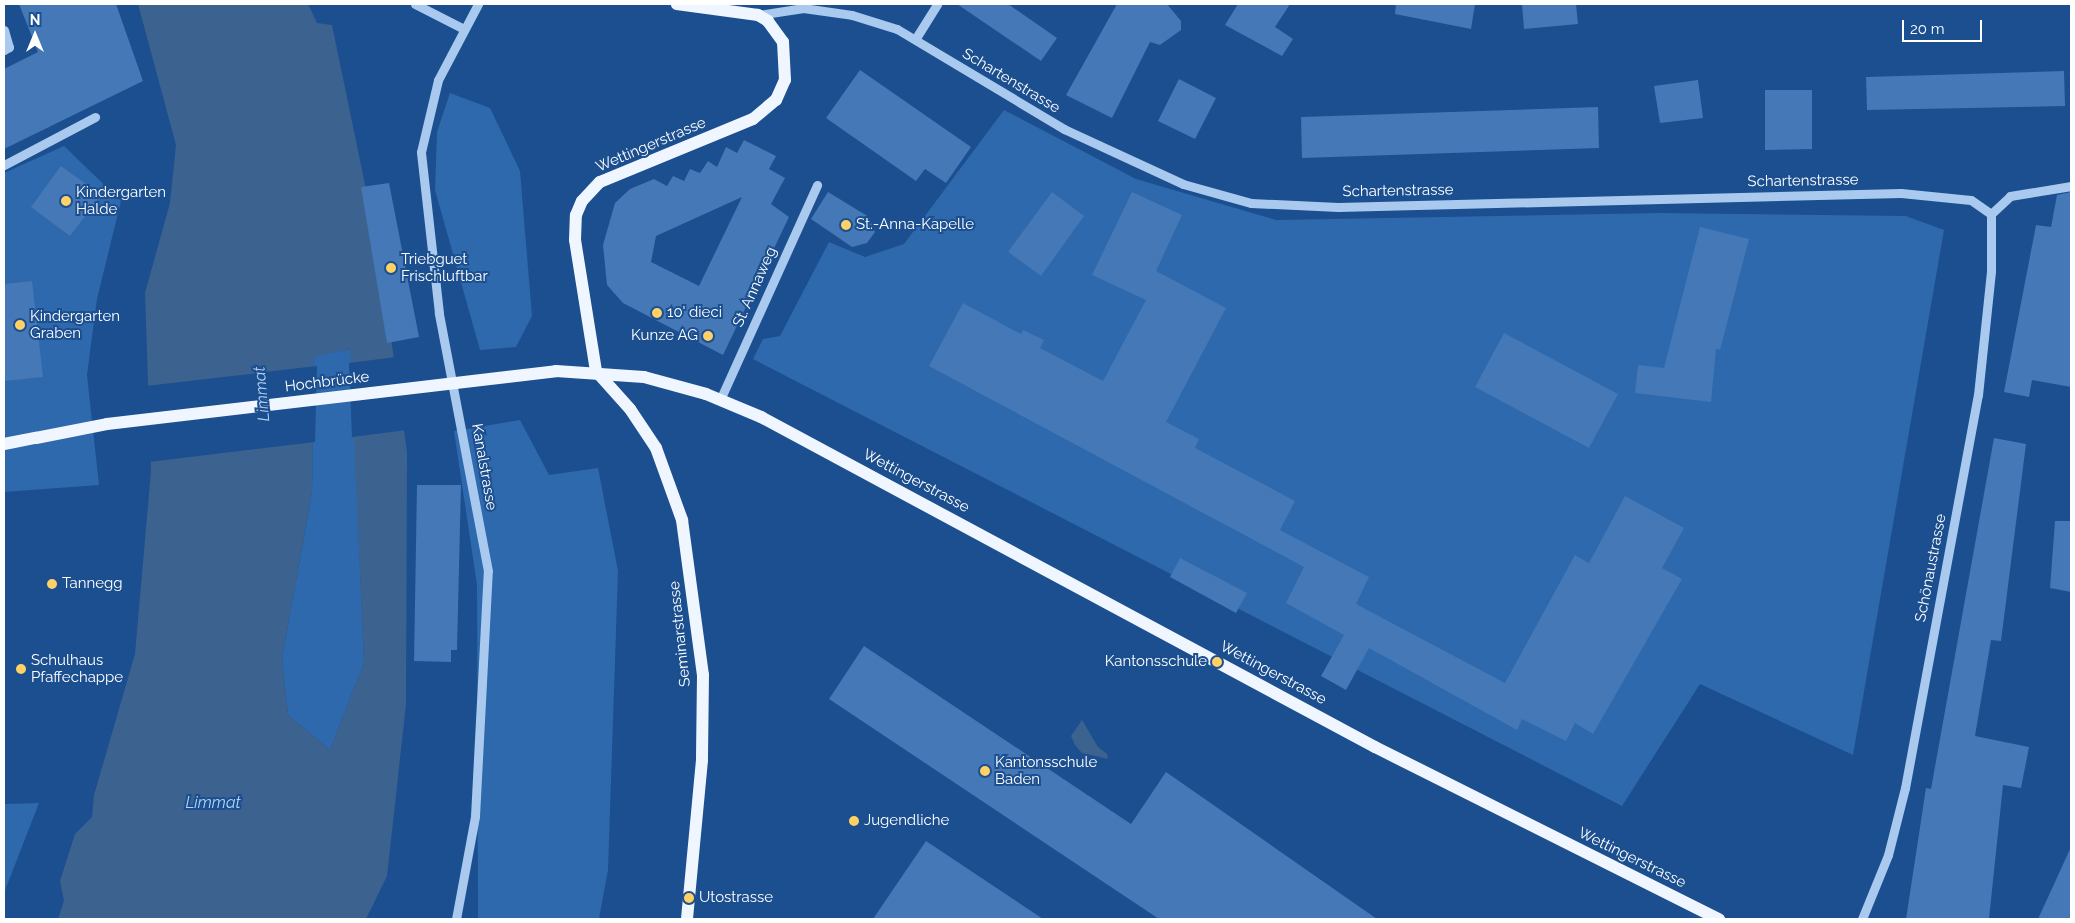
<!DOCTYPE html>
<html>
<head>
<meta charset="utf-8">
<style>
  body { margin:0 }
  #map { position:relative; width:2075px; height:923px; overflow:hidden; background:#1b4f8f; font-family:Raleway,sans-serif }
  div>[style] { position:absolute }
  .green>* { inset:0; background:#2e69ad }
  .water>* { inset:0; background:#3c6290 }
  .pier>* { inset:0; background:#1b4f8f }
  .building>* { inset:0; background:#4478b7 }
  .minor>* { height:9px; margin:-4.5px; padding:0 4.5px; transform-origin:4.5px; border-radius:4.5px; background:#a9c9ee }
  .major>* { height:12px; margin:-6px; padding:0 6px; transform-origin:6px; border-radius:6px; background:#f0f6ff }
  .major-bridge>* { height:12px; margin:-6px; padding:0 6px; transform-origin:6px; border-radius:6px; background:#f0f6ff }
  .dots>* { width:14px; height:14px; translate:-50% -50%; box-sizing:border-box; border:2px solid #1b4f8f; border-radius:50% }
  span { translate:-50% -50%; white-space:nowrap; text-align:center; line-height:1.15; -webkit-text-stroke:4px #1b4f8f; paint-order:stroke }
  .street-label { font-size:15px; color:#fff }
  .poi-label { font-size:15px; color:#fff }
  .left { translate:0 -50%; text-align:left }
  .right { translate:-100% -50%; text-align:right }
  .water-label { font-size:16px; color:#b5d3f5; font-style:italic }
  .frame { position:absolute; inset:0; border:5px solid #fff; pointer-events:none }
  .north { position:absolute; left:10px; top:10px; width:50px; height:50px; -webkit-text-stroke:4px #1b4f8f; paint-order:stroke; rotate:0deg; font-size:14px; font-weight:700; line-height:20px; text-align:center; color:#fff }
  .north::after { content:''; display:block; margin:auto; width:18px; height:22px; background:#fff; clip-path:polygon(50% 0,100% 100%,50% 72%,0 100%) }
  .scale { position:absolute; left:1902px; top:20px; width:80px; height:22px; box-sizing:border-box; border:2px solid #fff; border-top:0; padding-left:6px; font-size:15px; line-height:18px; white-space:nowrap; color:#fff; -webkit-text-stroke:4px #1b4f8f; paint-order:stroke }
</style>
</head>
<body>
<div id="map">
  <div class="green">
    <div style="clip-path:polygon(450px 93px,490px 108px,520px 171px,532px 316px,516px 347px,480px 350px,435px 190px,437px 132px)"></div>
    <div style="clip-path:polygon(1004px 110px,1136px 179px,1276px 220px,1660px 213px,1906px 216px,1944px 230px,1853px 755px,1700px 684px,1622px 806px,753px 359px,763px 339px,780px 336px,829px 242px,865px 257px,904px 244px)"></div>
    <div style="clip-path:polygon(64px 146px,121px 201px,97px 299px,87px 375px,99px 485px,4px 492px,4px 173px)"></div>
    <div style="clip-path:polygon(351px 349px,364px 663px,330px 750px,288px 715px,282px 659px,312px 492px,314px 356px)"></div>
    <div style="clip-path:polygon(520px 420px,549px 475px,598px 468px,618px 571px,608px 870px,599px 919px,478px 919px,477px 585px,454px 431px)"></div>
    <div style="clip-path:polygon(39px 803px,4px 893px,4px 804px)"></div>
  </div>
  <div class="water">
    <div style="clip-path:polygon(evenodd,138px 4px,308px 4px,317px 23px,332px 25px,379px 252px,407px 452px,406px 704px,387px 876px,366px 919px,58px 919px,64px 901px,60px 881px,75px 834px,92px 817px,94px 795px,135px 654px,151px 471px,145px 293px,170px 203px,176px 145px,138px 4px,350px 349px,364px 663px,330px 750px,288px 715px,282px 659px,312px 492px,314px 357px,350px 349px)"></div>
    <div style="clip-path:polygon(1082px 720px,1098px 747px,1107px 754px,1108px 759px,1082px 753px,1075px 745px,1071px 736px)"></div>
  </div>
  <div class="pier">
    <div style="clip-path:polygon(396px 357px,407px 430px,352px 437px,349px 363px)"></div>
    <div style="clip-path:polygon(317px 366px,315px 442px,149px 462px,146px 386px)"></div>
  </div>
  <div class="building">
    <div style="clip-path:polygon(19px 4px,116px 4px,143px 81px,4px 149px,4px 69px,38px 52px)"></div>
    <div style="clip-path:polygon(957px 4px,1008px 4px,1057px 38px,1041px 61px)"></div>
    <div style="clip-path:polygon(1117px 4px,1167px 4px,1181px 21px,1181px 30px,1160px 45px,1150px 42px,1112px 118px,1066px 95px)"></div>
    <div style="clip-path:polygon(1238px 4px,1290px 4px,1275px 27px,1293px 39px,1282px 56px,1225px 25px)"></div>
    <div style="clip-path:polygon(1396px 4px,1475px 4px,1471px 29px,1395px 14px)"></div>
    <div style="clip-path:polygon(1522px 4px,1576px 4px,1578px 24px,1524px 29px)"></div>
    <div style="clip-path:polygon(860px 70px,971px 147px,946px 183px,925px 169px,916px 181px,826px 118px)"></div>
    <div style="clip-path:polygon(2064px 71px,2065px 106px,1867px 110px,1866px 77px)"></div>
    <div style="clip-path:polygon(1179px 79px,1216px 98px,1195px 139px,1158px 121px)"></div>
    <div style="clip-path:polygon(1698px 80px,1703px 118px,1660px 123px,1654px 86px)"></div>
    <div style="clip-path:polygon(1765px 90px,1812px 90px,1812px 149px,1765px 150px)"></div>
    <div style="clip-path:polygon(1598px 107px,1599px 148px,1302px 158px,1301px 117px)"></div>
    <div style="clip-path:polygon(evenodd,744px 140px,776px 156px,769px 169px,785px 178px,771px 204px,789px 217px,723px 355px,623px 303px,607px 285px,603px 245px,615px 203px,630px 189px,654px 179px,667px 186px,673px 176px,684px 181px,690px 169px,700px 173px,708px 161px,717px 167px,726px 147px,737px 153px,744px 140px,742px 197px,699px 286px,651px 262px,656px 236px,742px 197px)"></div>
    <div style="clip-path:polygon(61px 166px,101px 195px,70px 236px,31px 207px)"></div>
    <div style="clip-path:polygon(389px 183px,419px 337px,387px 343px,361px 187px)"></div>
    <div style="clip-path:polygon(828px 192px,869px 217px,875px 232px,867px 243px,852px 247px,811px 219px)"></div>
    <div style="clip-path:polygon(1052px 192px,1084px 216px,1041px 276px,1008px 252px)"></div>
    <div style="clip-path:polygon(1132px 192px,1182px 215px,1156px 271px,1226px 308px,1166px 422px,1199px 439px,1195px 448px,1295px 501px,1280px 530px,1369px 577px,1356px 604px,1505px 683px,1575px 555px,1589px 563px,1625px 496px,1684px 528px,1662px 568px,1682px 579px,1593px 734px,1575px 723px,1566px 741px,1522px 719px,1517px 730px,1369px 648px,1346px 690px,1321px 676px,1344px 635px,1286px 603px,1304px 567px,929px 366px,963px 303px,1021px 334px,1023px 330px,1044px 340px,1040px 348px,1103px 381px,1146px 300px,1092px 275px)"></div>
    <div style="clip-path:polygon(2071px 192px,2071px 387px,2032px 380px,2029px 397px,2004px 392px,2036px 225px,2051px 227px,2057px 195px)"></div>
    <div style="clip-path:polygon(1700px 227px,1749px 239px,1720px 350px,1716px 349px,1711px 402px,1635px 393px,1638px 365px,1664px 368px)"></div>
    <div style="clip-path:polygon(32px 281px,43px 377px,5px 381px,4px 284px)"></div>
    <div style="clip-path:polygon(1504px 333px,1618px 394px,1589px 448px,1475px 387px)"></div>
    <div style="clip-path:polygon(1994px 438px,2026px 444px,2001px 641px,1991px 640px,1975px 736px,2029px 747px,2021px 788px,2003px 785px,1989px 919px,1906px 919px,1926px 788px,1931px 789px)"></div>
    <div style="clip-path:polygon(417px 485px,461px 485px,457px 650px,451px 650px,451px 662px,414px 661px)"></div>
    <div style="clip-path:polygon(2055px 521px,2071px 521px,2071px 592px,2050px 588px)"></div>
    <div style="clip-path:polygon(1180px 558px,1247px 593px,1236px 613px,1170px 577px)"></div>
    <div style="clip-path:polygon(864px 646px,1131px 824px,1166px 772px,1377px 919px,1159px 919px,829px 699px)"></div>
    <div style="clip-path:polygon(926px 841px,1043px 919px,873px 919px)"></div>
    <div style="clip-path:polygon(2071px 847px,2071px 919px,2038px 919px)"></div>
  </div>
  <div class="minor">
    <div style="left:415px;top:4px;width:55px;rotate:27deg"></div>
    <div style="left:758px;top:15px;width:46px;rotate:-8.8deg"></div>
    <div style="left:803px;top:8px;width:49px;rotate:8.1deg"></div>
    <div style="left:852px;top:15px;width:47px;rotate:17.3deg"></div>
    <div style="left:897px;top:29px;width:195px;rotate:30.9deg"></div>
    <div style="left:1064px;top:129px;width:131px;rotate:24.8deg"></div>
    <div style="left:1183px;top:184px;width:71px;rotate:15.6deg"></div>
    <div style="left:1251px;top:203px;width:87px;rotate:2.6deg"></div>
    <div style="left:1338px;top:207px;width:563px;rotate:-1.42deg"></div>
    <div style="left:1901px;top:193px;width:70px;rotate:5.7deg"></div>
    <div style="left:1971px;top:200px;width:24px;rotate:35deg"></div>
    <div style="left:4px;top:30px;width:18px;rotate:74deg"></div>
    <div style="left:9px;top:47px;width:6px;rotate:149deg"></div>
    <div style="left:916px;top:38px;width:40px;rotate:-58deg"></div>
    <div style="left:4px;top:165px;width:103px;rotate:-27.8deg"></div>
    <div style="left:1991px;top:214px;width:26px;rotate:-43deg"></div>
    <div style="left:2010px;top:196px;width:62px;rotate:-9.3deg"></div>
    <div style="left:720px;top:400px;width:236px;rotate:-65.7deg"></div>
    <div style="left:456px;top:919px;width:105px;rotate:-79.5deg"></div>
    <div style="left:475px;top:816px;width:245px;rotate:-87deg"></div>
    <div style="left:488px;top:571px;width:263px;rotate:-100.8deg"></div>
    <div style="left:439px;top:313px;width:162px;rotate:-96.4deg"></div>
    <div style="left:421px;top:152px;width:74px;rotate:-76.7deg"></div>
    <div style="left:438px;top:80px;width:86px;rotate:-62.2deg"></div>
    <div style="left:1862px;top:919px;width:69px;rotate:-67.9deg"></div>
    <div style="left:1888px;top:855px;width:69px;rotate:-75.8deg"></div>
    <div style="left:1905px;top:788px;width:400px;rotate:-79.5deg"></div>
    <div style="left:1978px;top:395px;width:125px;rotate:-84deg"></div>
    <div style="left:1991px;top:271px;width:57px;rotate:-90deg"></div>
  </div>
  <div class="major">
    <div style="left:556px;top:371px;width:88px;rotate:3.9deg"></div>
    <div style="left:644px;top:377px;width:64px;rotate:15.3deg"></div>
    <div style="left:706px;top:394px;width:60px;rotate:22.7deg"></div>
    <div style="left:761px;top:417px;width:697px;rotate:28.26deg"></div>
    <div style="left:1375px;top:747px;width:385px;rotate:26.6deg"></div>
    <div style="left:596px;top:371px;width:51px;rotate:48.2deg"></div>
    <div style="left:630px;top:409px;width:47px;rotate:56.3deg"></div>
    <div style="left:656px;top:448px;width:77px;rotate:70.1deg"></div>
    <div style="left:682px;top:520px;width:156px;rotate:82.3deg"></div>
    <div style="left:703px;top:675px;width:85px;rotate:90.7deg"></div>
    <div style="left:702px;top:760px;width:160px;rotate:95.4deg"></div>
    <div style="left:596px;top:371px;width:133px;rotate:-99.1deg"></div>
    <div style="left:575px;top:240px;width:25px;rotate:-88deg"></div>
    <div style="left:576px;top:215px;width:15px;rotate:-67deg"></div>
    <div style="left:582px;top:201px;width:26px;rotate:-47deg"></div>
    <div style="left:600px;top:182px;width:165px;rotate:-22.4deg"></div>
    <div style="left:753px;top:119px;width:30px;rotate:-40deg"></div>
    <div style="left:776px;top:100px;width:22px;rotate:-66deg"></div>
    <div style="left:785px;top:80px;width:38px;rotate:-93deg"></div>
    <div style="left:783px;top:42px;width:26px;rotate:-126deg"></div>
    <div style="left:768px;top:21px;width:12px;rotate:-149deg"></div>
    <div style="left:758px;top:15px;width:82px;rotate:-172.3deg"></div>
    <div style="left:4px;top:444px;width:33px;rotate:-11deg"></div>
  </div>
  <div class="major-bridge">
    <div style="left:36px;top:438px;width:72px;rotate:-11.2deg"></div>
    <div style="left:107px;top:424px;width:452px;rotate:-6.7deg"></div>
  </div>
  <div class="dots">
    <div style="left:66px;top:201px;background:#ffd166"></div>
    <div style="left:846px;top:225px;background:#ffd166"></div>
    <div style="left:391px;top:268px;background:#ffd166"></div>
    <div style="left:657px;top:313px;background:#ffd166"></div>
    <div style="left:20px;top:325px;background:#ffd166"></div>
    <div style="left:708px;top:336px;background:#ffd166"></div>
    <div style="left:52px;top:584px;background:#ffd166"></div>
    <div style="left:1217px;top:662px;background:#ffd166"></div>
    <div style="left:21px;top:669px;background:#ffd166"></div>
    <div style="left:985px;top:771px;background:#ffd166"></div>
    <div style="left:854px;top:821px;background:#ffd166"></div>
    <div style="left:689px;top:898px;background:#ffd166"></div>
  </div>
  <div class="street-label">
    <span style="left:1011px;top:81px;rotate:31deg">Schartenstrasse</span>
    <span style="left:651px;top:145px;rotate:-23deg">Wettingerstrasse</span>
    <span style="left:1803px;top:181px;rotate:-1deg">Schartenstrasse</span>
    <span style="left:1398px;top:191px;rotate:-1deg">Schartenstrasse</span>
    <span style="left:755px;top:287px;rotate:-66deg">St. Annaweg</span>
    <span style="left:327px;top:382px;rotate:-7deg">Hochbrücke</span>
    <span style="left:484px;top:467px;rotate:80deg">Kanalstrasse</span>
    <span style="left:916px;top:481px;rotate:28deg">Wettingerstrasse</span>
    <span style="left:1931px;top:568px;rotate:-79deg">Schönaustrasse</span>
    <span style="left:680px;top:634px;rotate:-96deg">Seminarstrasse</span>
    <span style="left:1273px;top:673px;rotate:28deg">Wettingerstrasse</span>
    <span style="left:1632px;top:858px;rotate:26deg">Wettingerstrasse</span>
  </div>
  <div class="poi-label">
    <span class="left" style="left:76px;top:201px">Kindergarten<br>Halde</span>
    <span class="left" style="left:856px;top:225px">St.-Anna-Kapelle</span>
    <span class="left" style="left:401px;top:268px">Triebguet<br>Frischluftbar</span>
    <span class="left" style="left:667px;top:313px">10' dieci</span>
    <span class="left" style="left:30px;top:325px">Kindergarten<br>Graben</span>
    <span class="right" style="left:698px;top:336px">Kunze AG</span>
    <span class="left" style="left:62px;top:584px">Tannegg</span>
    <span class="left" style="left:31px;top:669px">Schulhaus<br>Pfaffechappe</span>
    <span class="right" style="left:1207px;top:662px">Kantonsschule</span>
    <span class="left" style="left:995px;top:771px">Kantonsschule<br>Baden</span>
    <span class="left" style="left:864px;top:821px">Jugendliche</span>
    <span class="left" style="left:699px;top:898px">Utostrasse</span>
  </div>
  <div class="water-label">
    <span style="left:262px;top:394px;rotate:-95deg">Limmat</span>
    <span style="left:213px;top:803px">Limmat</span>
  </div>
  <div class="frame"></div>
  <div class="north">N</div>
  <div class="scale">20 m</div>
</div>
</body>
</html>
